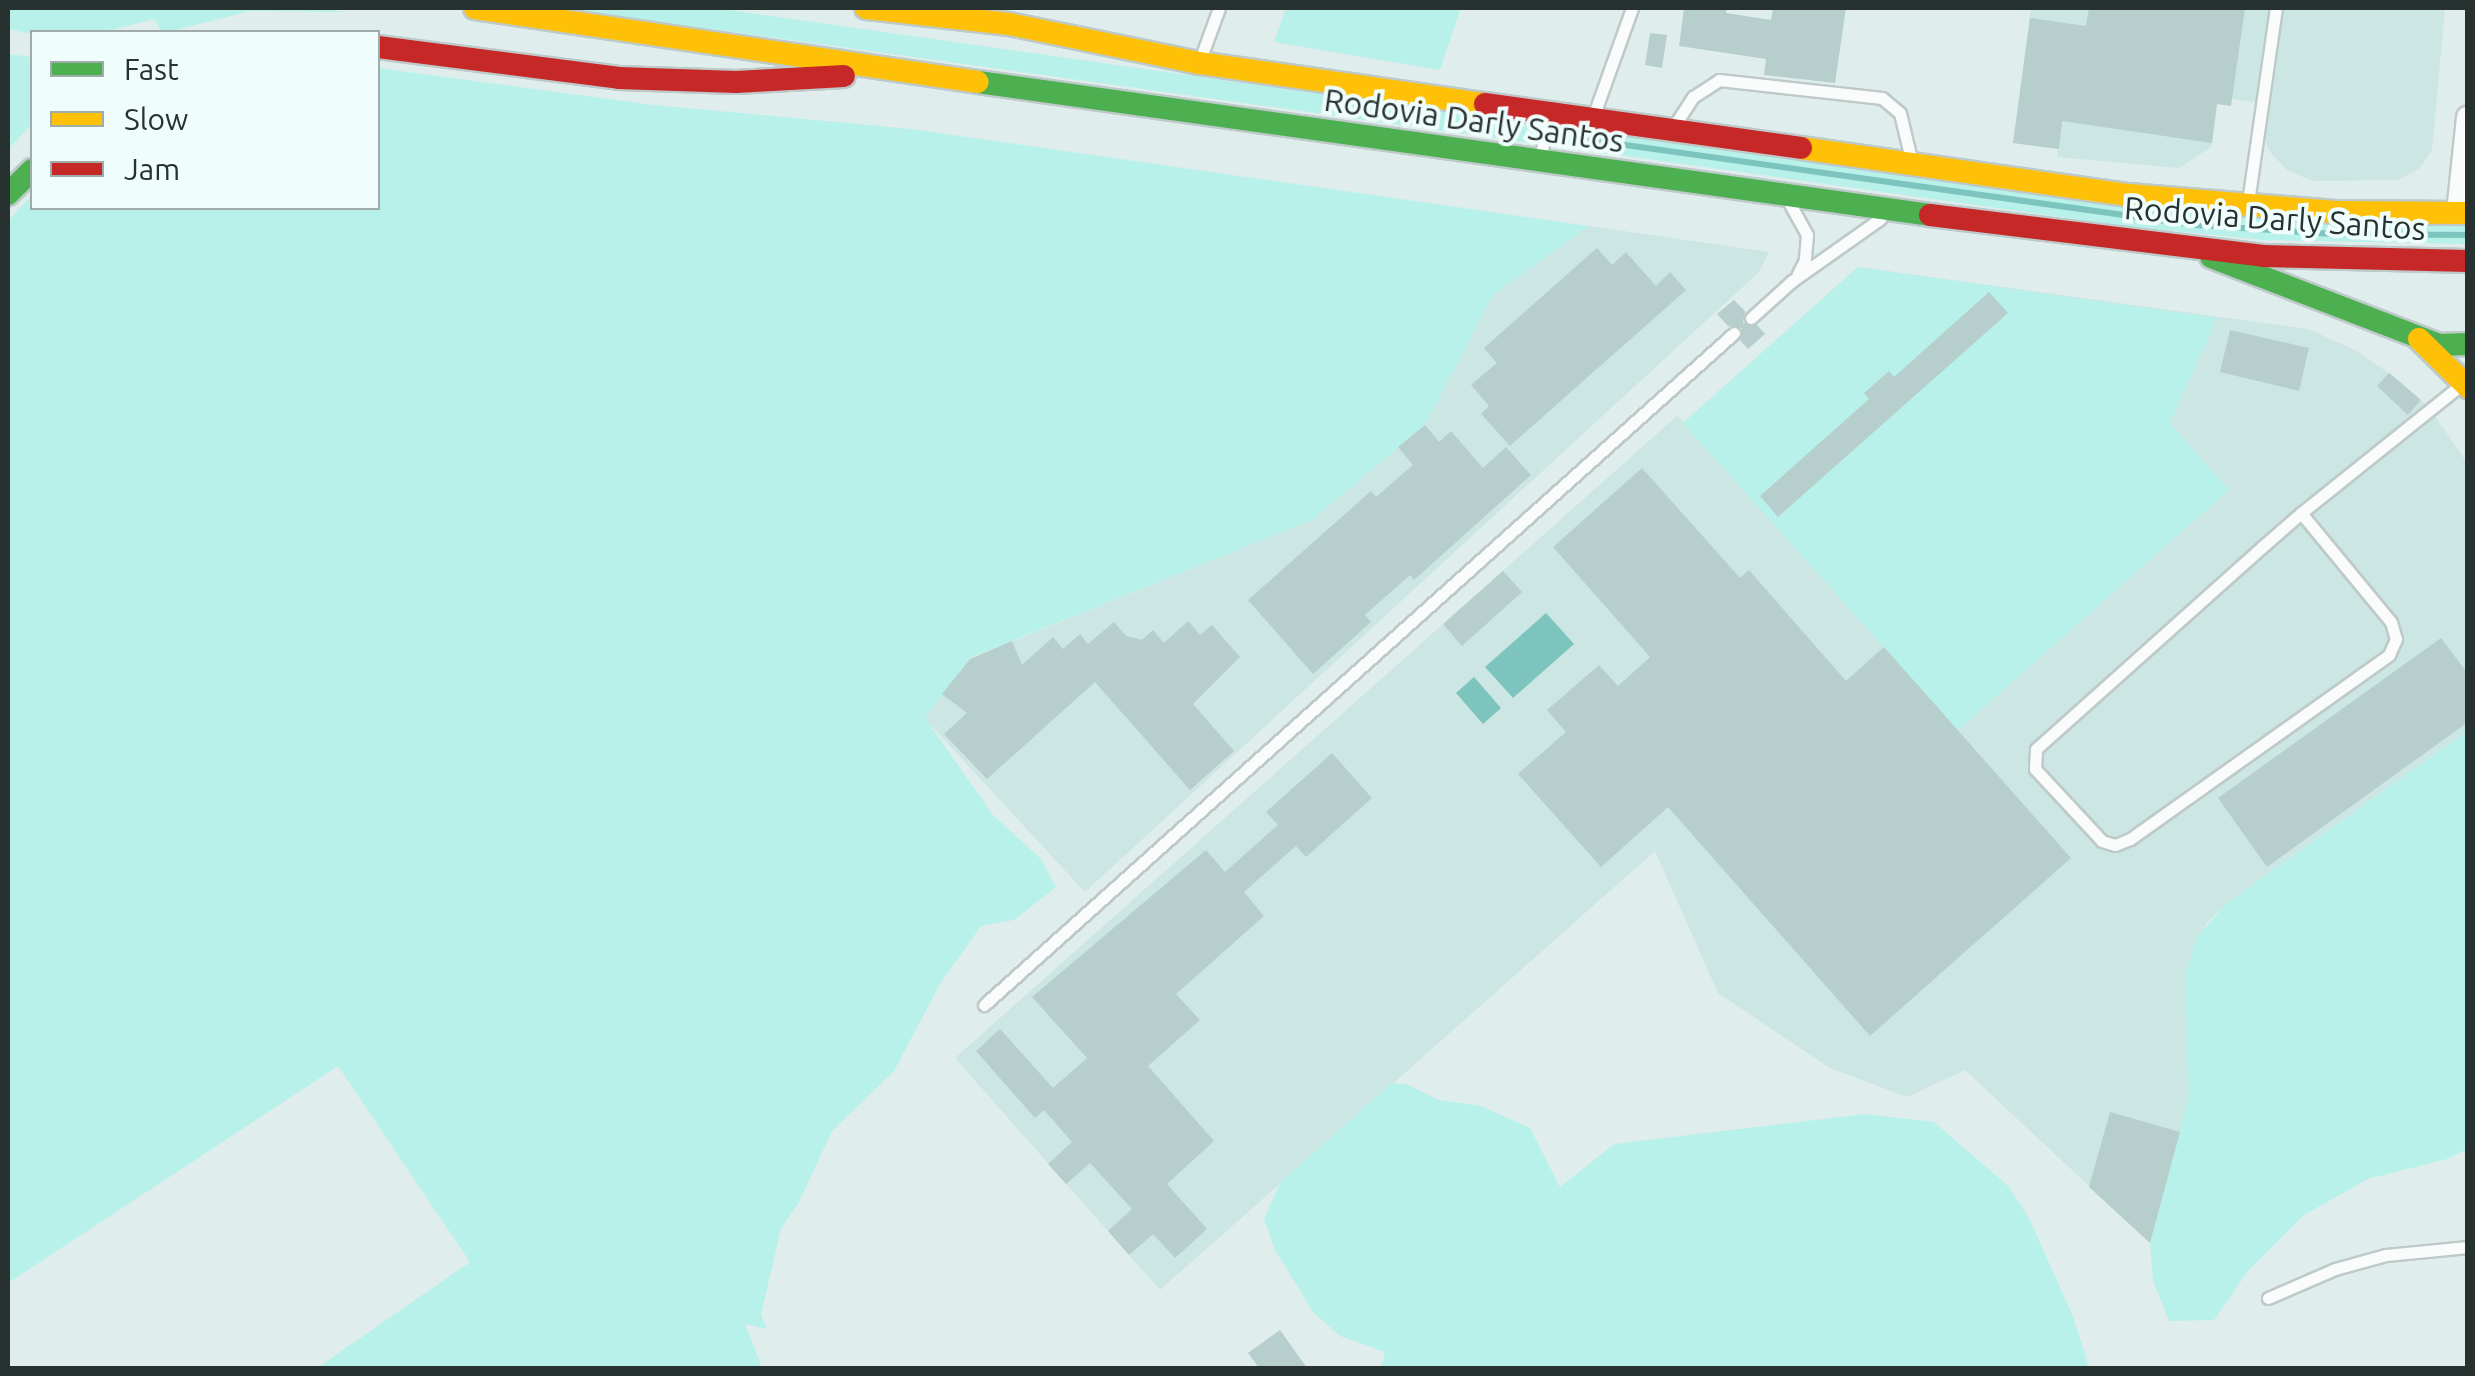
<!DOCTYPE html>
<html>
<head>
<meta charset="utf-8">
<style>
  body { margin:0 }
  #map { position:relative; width:2475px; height:1376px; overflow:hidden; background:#dfeeec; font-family:Ubuntu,sans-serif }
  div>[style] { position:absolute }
  .built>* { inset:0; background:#cce6e3 }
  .green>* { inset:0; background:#b8f0ea }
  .water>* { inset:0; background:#7dc4be }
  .stream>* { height:6px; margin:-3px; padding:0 3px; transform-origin:3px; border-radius:3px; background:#7dc4be }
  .building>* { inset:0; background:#b6cecc }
  .roads { filter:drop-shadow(2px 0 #becac9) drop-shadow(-2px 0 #becac9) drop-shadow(0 2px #becac9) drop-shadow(0 -2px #becac9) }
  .lane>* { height:11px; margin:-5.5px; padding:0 5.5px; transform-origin:5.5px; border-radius:5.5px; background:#fafcfc }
  .street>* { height:22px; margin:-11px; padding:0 11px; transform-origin:11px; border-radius:11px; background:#fafcfc }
  .fast>* { height:22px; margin:-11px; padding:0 11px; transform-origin:11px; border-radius:11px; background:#4caf50 }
  .slow>* { height:22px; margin:-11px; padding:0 11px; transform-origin:11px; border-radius:11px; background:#ffc107 }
  .jam>* { height:22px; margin:-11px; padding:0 11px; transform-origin:11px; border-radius:11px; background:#c62828 }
  span { translate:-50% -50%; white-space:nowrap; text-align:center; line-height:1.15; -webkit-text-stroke:8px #effefc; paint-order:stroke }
  .street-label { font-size:32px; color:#27312f }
  .frame { position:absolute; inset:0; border:10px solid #27312f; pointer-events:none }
  .legend { position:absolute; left:30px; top:30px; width:350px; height:180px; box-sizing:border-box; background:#effefc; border:2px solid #9facaa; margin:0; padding:12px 18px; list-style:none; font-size:30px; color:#27312f }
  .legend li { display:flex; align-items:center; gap:20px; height:50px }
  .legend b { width:50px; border:2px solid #9facaa }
</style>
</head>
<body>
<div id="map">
  <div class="built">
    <div style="clip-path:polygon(2031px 8px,2445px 8px,2432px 150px,2419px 169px,2398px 180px,2312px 181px,2287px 170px,2270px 152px,2261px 130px,2262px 103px,2232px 99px,2217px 104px,2211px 147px,2179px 168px,2057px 157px,2058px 149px,2013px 143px)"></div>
    <div style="clip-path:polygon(1589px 226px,1769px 252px,1759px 272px,1085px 892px,924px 718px,970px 659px,1312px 520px,1425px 425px,1493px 295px)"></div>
    <div style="clip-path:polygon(1858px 267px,2308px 329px,2357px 351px,2400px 381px,2431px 410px,2467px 463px,2467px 731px,2227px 903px,2206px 924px,2185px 975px,2189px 1097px,2150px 1243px,1965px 1070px,1907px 1097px,1830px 1068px,1718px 993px,1655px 851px,1160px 1290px,955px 1058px,1677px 416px,1684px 422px)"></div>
  </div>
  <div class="green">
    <div style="clip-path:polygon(8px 8px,316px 8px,348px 12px,250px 11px,168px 32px,161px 32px,155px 19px,102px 32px,32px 34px,8px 29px)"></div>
    <div style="clip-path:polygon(560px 8px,714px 8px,1533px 124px,1532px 143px)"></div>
    <div style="clip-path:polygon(1286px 8px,1461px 8px,1440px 70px,1274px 42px)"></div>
    <div style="clip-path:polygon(8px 54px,32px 57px,32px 124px,8px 149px)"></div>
    <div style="clip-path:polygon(378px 68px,654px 105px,911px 129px,1589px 226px,1493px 295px,1425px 425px,1312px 520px,970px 658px,925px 718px,993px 815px,1041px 859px,1056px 887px,1014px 920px,981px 926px,940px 984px,894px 1071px,832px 1131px,798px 1204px,781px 1228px,761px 1315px,767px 1329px,745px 1324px,762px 1368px,317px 1368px,470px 1262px,338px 1066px,8px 1283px,8px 221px,32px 195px,32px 208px,378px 208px)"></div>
    <div style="clip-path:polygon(1556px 126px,2467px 226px,2467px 244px,2264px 240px,2125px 226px,1563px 147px,1554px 136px)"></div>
    <div style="clip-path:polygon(1858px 267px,2217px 318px,2170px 423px,2229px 490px,1958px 730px,1683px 423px)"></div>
    <div style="clip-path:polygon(2467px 731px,2467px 1149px,2447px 1159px,2368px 1179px,2304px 1215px,2248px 1271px,2214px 1320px,2169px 1321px,2153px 1281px,2150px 1243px,2189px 1097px,2185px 975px,2197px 937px,2227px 903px)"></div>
    <div style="clip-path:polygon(1392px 1083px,1406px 1084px,1439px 1100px,1481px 1106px,1530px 1128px,1560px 1187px,1614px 1144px,1865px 1114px,1934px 1122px,2008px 1186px,2029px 1218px,2074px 1319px,2089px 1368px,1381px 1368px,1385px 1352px,1340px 1336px,1313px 1312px,1275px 1250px,1264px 1219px,1280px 1183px)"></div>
  </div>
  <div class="water">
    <div style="clip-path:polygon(1546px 613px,1574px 644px,1513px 698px,1485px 667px)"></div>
    <div style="clip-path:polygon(1474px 677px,1501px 708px,1483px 724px,1456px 693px)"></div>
  </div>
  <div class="stream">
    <div style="left:1590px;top:140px;width:611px;rotate:8deg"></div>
    <div style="left:2195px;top:225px;width:140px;rotate:3.7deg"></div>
    <div style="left:2335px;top:234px;width:133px;rotate:0.4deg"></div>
  </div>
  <div class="building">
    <div style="clip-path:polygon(1684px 8px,1727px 8px,1726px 13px,1771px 20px,1773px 8px,1846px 8px,1835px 83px,1764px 75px,1766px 59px,1679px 46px)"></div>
    <div style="clip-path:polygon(2089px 8px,2245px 8px,2231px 106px,2217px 104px,2212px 143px,2062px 121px,2059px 149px,2013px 143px,2030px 18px,2086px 26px)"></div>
    <div style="clip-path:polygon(1650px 33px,1667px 35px,1662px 68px,1645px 65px)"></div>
    <div style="clip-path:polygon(1597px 248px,1612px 265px,1626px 252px,1656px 286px,1670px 272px,1686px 290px,1510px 446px,1481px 414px,1489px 406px,1471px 385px,1497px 363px,1484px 348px)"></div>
    <div style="clip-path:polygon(1989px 292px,2008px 313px,1778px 517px,1760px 496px,1869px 399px,1864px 393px,1889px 371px,1894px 377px)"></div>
    <div style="clip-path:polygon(1734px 300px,1745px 311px,1743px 323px,1757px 325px,1765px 334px,1748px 349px,1740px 340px,1742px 328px,1728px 326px,1717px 314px)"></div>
    <div style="clip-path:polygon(2230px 330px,2309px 348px,2299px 391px,2220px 372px)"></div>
    <div style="clip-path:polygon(2389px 373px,2421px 400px,2408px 415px,2377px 386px)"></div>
    <div style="clip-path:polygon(1425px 425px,1439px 442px,1451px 431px,1483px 468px,1506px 447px,1531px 475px,1414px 580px,1410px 575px,1365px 615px,1371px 622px,1313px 674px,1248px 600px,1371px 491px,1376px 497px,1413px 465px,1398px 447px)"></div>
    <div style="clip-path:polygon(1642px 468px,1740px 578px,1749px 570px,1846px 681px,1884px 647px,2071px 858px,1870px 1036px,1668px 807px,1601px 867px,1518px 774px,1566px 732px,1547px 710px,1599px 665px,1618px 686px,1650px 657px,1553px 547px)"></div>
    <div style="clip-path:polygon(1503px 571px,1522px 592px,1462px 646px,1443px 624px)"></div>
    <div style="clip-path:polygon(1188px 621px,1200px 635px,1212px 625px,1240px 657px,1193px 704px,1234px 751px,1190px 790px,1095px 682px,987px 779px,944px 734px,967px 713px,942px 694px,970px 659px,1012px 641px,1022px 665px,1053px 637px,1063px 649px,1080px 634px,1088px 644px,1114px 622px,1126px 636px,1142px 640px,1153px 630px,1164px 643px)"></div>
    <div style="clip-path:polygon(2441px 638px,2468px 674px,2468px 722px,2267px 867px,2218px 798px)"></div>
    <div style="clip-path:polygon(1332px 753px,1372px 798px,1306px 857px,1296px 846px,1244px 892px,1264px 916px,1176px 994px,1200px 1020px,1148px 1066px,1214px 1141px,1167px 1184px,1207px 1229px,1175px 1258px,1153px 1234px,1129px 1255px,1108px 1231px,1132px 1209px,1090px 1163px,1066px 1184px,1048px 1164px,1072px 1142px,1044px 1110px,1035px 1118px,976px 1051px,1000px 1029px,1053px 1088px,1087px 1058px,1032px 997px,1206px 850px,1225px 872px,1278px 825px,1266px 812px)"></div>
    <div style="clip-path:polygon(2110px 1112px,2180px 1132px,2150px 1243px,2089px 1187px)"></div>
    <div style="clip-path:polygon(1280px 1330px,1307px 1368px,1259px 1368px,1248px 1353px)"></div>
  </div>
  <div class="roads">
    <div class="lane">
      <div style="left:1200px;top:60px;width:55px;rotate:-69.9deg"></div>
      <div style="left:1593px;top:117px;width:116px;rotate:-70.3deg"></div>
      <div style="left:1674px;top:126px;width:35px;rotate:-57deg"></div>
      <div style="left:1693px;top:97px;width:31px;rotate:-33deg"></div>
      <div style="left:1719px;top:80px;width:164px;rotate:6.3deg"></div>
      <div style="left:1882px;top:98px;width:23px;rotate:40deg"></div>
      <div style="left:1900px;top:113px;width:47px;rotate:76.6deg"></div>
      <div style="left:1541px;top:157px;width:41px;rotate:-81.7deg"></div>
      <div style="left:2248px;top:202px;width:196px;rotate:-81.8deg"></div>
      <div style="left:1790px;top:204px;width:35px;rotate:61deg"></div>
      <div style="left:1807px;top:235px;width:25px;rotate:95deg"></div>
      <div style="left:1805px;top:260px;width:16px;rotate:117deg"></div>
      <div style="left:1751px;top:318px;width:55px;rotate:-42.1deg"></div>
      <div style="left:1792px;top:281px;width:108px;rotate:-35.2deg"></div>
      <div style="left:2301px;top:513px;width:141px;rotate:50.5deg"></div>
      <div style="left:2391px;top:622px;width:18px;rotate:74deg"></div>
      <div style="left:2396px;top:639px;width:17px;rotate:114deg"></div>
      <div style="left:2389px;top:655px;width:318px;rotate:144.6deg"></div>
      <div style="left:2130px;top:839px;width:16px;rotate:158deg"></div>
      <div style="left:2115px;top:845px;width:14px;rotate:-163deg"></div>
      <div style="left:2102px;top:841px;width:98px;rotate:-132.9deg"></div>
      <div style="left:2035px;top:769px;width:20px;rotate:-87deg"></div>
      <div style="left:2036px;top:749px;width:303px;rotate:-41.8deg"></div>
      <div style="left:2262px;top:547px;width:52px;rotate:-41.1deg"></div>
      <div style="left:2301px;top:513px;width:205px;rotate:-38.7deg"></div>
      <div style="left:984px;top:1005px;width:1007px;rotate:-41.86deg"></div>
      <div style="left:2268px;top:1298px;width:73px;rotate:-23.4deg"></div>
      <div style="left:2335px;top:1269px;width:53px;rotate:-15.4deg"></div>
      <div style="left:2386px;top:1255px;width:82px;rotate:-5.6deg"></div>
    </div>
    <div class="street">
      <div style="left:2458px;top:213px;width:96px;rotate:-84deg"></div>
    </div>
    <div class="fast">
      <div style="left:978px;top:82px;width:961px;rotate:7.95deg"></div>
      <div style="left:8px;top:194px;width:34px;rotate:-45deg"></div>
      <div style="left:2211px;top:257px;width:244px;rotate:21.1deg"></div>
      <div style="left:2439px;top:345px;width:29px;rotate:-2deg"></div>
    </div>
    <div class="slow">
      <div style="left:475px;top:8px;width:508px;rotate:8.37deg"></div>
      <div style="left:866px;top:8px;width:144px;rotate:6.4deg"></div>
      <div style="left:1009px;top:24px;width:194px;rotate:11.6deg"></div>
      <div style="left:1199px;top:63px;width:289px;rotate:8.2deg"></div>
      <div style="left:1801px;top:148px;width:331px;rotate:8.2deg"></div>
      <div style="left:2129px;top:195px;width:207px;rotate:4.7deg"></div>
      <div style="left:2335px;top:212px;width:133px;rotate:0.4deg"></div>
      <div style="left:2419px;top:339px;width:69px;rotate:44.4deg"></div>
    </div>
    <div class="jam">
      <div style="left:378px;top:47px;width:243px;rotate:7.3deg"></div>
      <div style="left:619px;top:78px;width:117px;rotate:2deg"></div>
      <div style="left:736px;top:82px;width:108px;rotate:-3.2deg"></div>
      <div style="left:1485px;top:104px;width:319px;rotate:7.9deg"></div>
      <div style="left:1930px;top:215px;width:336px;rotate:7deg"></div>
      <div style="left:2263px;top:256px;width:205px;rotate:1.4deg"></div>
    </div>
  </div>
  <div class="street-label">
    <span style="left:1474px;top:120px;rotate:8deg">Rodovia Darly Santos</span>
    <span style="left:2275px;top:218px;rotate:4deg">Rodovia Darly Santos</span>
  </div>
  <div class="frame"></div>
  <ul class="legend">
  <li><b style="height:12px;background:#4caf50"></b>Fast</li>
  <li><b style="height:12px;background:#ffc107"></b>Slow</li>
  <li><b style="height:12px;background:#c62828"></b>Jam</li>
  </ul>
</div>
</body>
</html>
